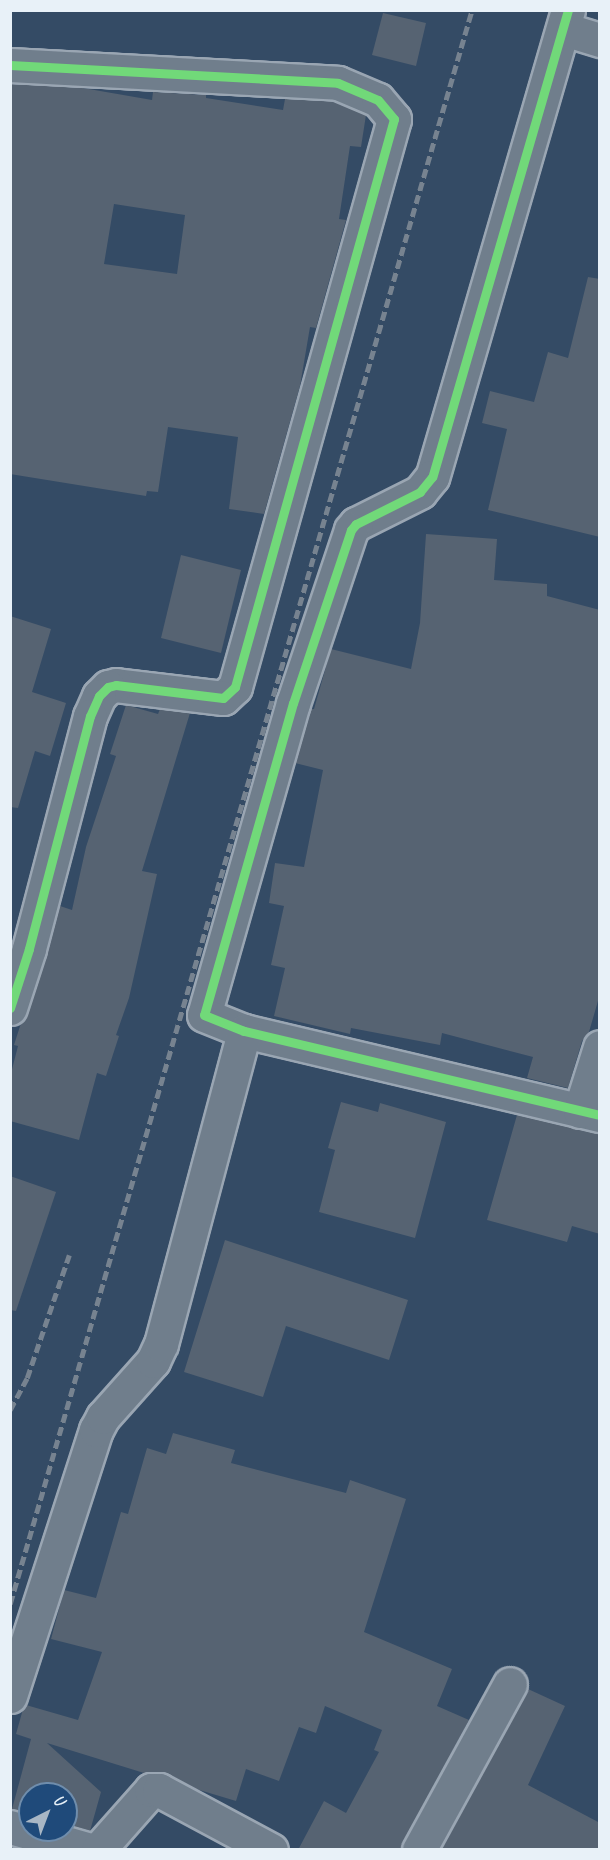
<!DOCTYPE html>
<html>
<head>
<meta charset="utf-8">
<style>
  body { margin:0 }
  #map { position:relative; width:610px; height:1860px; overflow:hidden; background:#344b65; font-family:Caveat,sans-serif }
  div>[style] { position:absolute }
  .building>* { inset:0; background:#566372 }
  .roads { filter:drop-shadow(2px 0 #9aa6b3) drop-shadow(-2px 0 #9aa6b3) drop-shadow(0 2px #9aa6b3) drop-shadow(0 -2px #9aa6b3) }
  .street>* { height:33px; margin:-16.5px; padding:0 16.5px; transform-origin:16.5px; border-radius:16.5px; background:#707e8c }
  .rail>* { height:4.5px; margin-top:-2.25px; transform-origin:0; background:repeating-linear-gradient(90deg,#778390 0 9px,transparent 0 13.5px) }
  .cycleway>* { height:9px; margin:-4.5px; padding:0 4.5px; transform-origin:4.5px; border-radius:4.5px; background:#71d979 }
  span { translate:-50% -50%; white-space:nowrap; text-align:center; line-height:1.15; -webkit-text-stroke:4.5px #1f4a7a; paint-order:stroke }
  .frame { position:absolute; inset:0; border:12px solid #e8f1f8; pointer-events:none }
  .north { position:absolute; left:18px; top:1782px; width:60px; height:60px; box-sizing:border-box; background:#1f4a7a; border:2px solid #6f8dac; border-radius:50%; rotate:42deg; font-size:16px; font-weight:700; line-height:24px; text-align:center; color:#e8f1f8 }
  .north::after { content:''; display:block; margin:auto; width:21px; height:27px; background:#a9b7c5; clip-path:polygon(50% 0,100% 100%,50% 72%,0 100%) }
</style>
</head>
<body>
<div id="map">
  <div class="building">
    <div style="clip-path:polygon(383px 13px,426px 23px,416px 66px,372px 55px)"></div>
    <div style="clip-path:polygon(evenodd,10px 84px,83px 88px,152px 100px,153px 92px,206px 95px,206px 98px,283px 110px,285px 99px,332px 101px,366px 115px,361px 147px,350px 146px,339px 219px,346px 220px,316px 328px,310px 327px,300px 386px,264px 514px,229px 509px,238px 437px,168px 427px,158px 492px,147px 491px,146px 496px,10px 474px,10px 84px,114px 204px,185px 215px,177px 274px,104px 264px,114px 204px)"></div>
    <div style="clip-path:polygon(588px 277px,600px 279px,600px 537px,488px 510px,507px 429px,482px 423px,490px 391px,534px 402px,548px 352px,568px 358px)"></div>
    <div style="clip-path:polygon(426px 534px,497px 539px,494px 580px,547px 584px,547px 596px,600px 610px,600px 994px,589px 1032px,582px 1041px,568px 1088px,527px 1078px,533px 1057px,442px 1033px,440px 1045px,351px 1028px,350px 1034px,274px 1016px,285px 968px,271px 965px,284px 906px,269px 903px,275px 863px,304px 867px,323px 770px,295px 763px,311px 709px,314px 709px,331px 649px,411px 669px,420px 623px)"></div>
    <div style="clip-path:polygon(181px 555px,241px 570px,221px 653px,161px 638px)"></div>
    <div style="clip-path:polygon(10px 616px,51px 629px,32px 692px,66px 703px,50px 756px,35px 751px,18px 808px,10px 807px)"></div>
    <div style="clip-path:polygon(126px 705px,158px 714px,160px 709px,190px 713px,142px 871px,157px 874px,129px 998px,116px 1035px,119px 1036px,106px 1076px,97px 1073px,79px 1140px,10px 1121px,10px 1077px,18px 1046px,14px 1045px,21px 1023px,28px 1014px,60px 906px,72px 910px,86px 847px,116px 756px,110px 754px)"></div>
    <div style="clip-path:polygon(341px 1102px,378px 1112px,380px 1103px,446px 1122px,415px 1238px,319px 1212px,335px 1150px,328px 1148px)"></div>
    <div style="clip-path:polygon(517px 1115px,600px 1133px,600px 1234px,572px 1226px,567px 1242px,487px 1220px)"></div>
    <div style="clip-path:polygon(10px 1176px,56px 1192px,16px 1311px,10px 1310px)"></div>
    <div style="clip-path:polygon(225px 1240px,408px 1300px,389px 1360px,286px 1326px,263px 1397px,184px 1372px)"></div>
    <div style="clip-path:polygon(173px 1433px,235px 1450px,231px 1463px,346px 1493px,350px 1480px,406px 1499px,364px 1632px,452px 1669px,437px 1706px,469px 1720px,400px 1850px,298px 1850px,324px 1801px,346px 1813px,379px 1752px,374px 1750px,382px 1730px,325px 1706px,316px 1733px,299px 1727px,279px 1781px,246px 1769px,236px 1801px,196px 1789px,167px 1773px,144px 1773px,47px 1743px,101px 1792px,90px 1831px,66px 1824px,66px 1794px,30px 1794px,30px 1813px,12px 1809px,31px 1739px,16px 1734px,23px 1709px,26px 1705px,78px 1720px,102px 1652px,51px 1639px,64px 1590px,96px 1598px,121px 1512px,128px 1514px,147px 1448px,166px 1454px)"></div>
    <div style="clip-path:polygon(528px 1689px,565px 1706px,528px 1785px,600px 1823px,600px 1850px,441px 1850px)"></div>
  </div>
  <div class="roads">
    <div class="street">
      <div style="left:568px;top:10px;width:486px;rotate:106.2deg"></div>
      <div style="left:432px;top:477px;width:19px;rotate:129deg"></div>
      <div style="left:420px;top:492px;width:72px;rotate:153.4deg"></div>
      <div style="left:356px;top:524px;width:8px;rotate:130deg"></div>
      <div style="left:351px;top:530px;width:182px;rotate:108.5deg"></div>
      <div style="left:293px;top:703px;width:324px;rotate:105.9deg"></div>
      <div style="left:204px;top:1015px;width:43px;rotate:21.8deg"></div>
      <div style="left:244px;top:1031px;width:366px;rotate:13.3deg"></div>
      <div style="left:564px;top:29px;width:38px;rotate:17deg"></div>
      <div style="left:10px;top:65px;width:328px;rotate:3.1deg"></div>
      <div style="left:338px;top:83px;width:43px;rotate:23deg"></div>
      <div style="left:378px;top:100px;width:25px;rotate:50deg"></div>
      <div style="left:394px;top:119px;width:590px;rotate:105.64deg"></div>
      <div style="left:235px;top:687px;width:16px;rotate:137deg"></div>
      <div style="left:223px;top:698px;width:108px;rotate:-173.1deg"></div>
      <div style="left:116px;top:685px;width:8px;rotate:166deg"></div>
      <div style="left:108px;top:687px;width:13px;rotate:135deg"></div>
      <div style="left:99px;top:696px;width:22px;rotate:114deg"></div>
      <div style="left:90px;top:716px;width:241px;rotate:104.7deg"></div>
      <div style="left:29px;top:949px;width:62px;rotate:107.9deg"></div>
      <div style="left:580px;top:1111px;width:67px;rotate:-72.6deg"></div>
      <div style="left:10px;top:1696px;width:280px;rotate:-72.1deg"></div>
      <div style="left:96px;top:1430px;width:15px;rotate:-62deg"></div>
      <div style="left:103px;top:1417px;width:75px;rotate:-48.2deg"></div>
      <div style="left:153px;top:1361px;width:19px;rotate:-65deg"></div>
      <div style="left:161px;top:1344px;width:324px;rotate:-75.1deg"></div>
      <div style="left:10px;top:1827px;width:83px;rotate:16deg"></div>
      <div style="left:98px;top:1850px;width:80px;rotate:-48.5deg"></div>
      <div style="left:151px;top:1790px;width:8px"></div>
      <div style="left:159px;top:1790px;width:127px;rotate:28.2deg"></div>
      <div style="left:419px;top:1850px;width:189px;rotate:-61.3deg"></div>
    </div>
  </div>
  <div class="rail">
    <div style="left:10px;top:1410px;width:36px;rotate:-62deg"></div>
    <div style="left:27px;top:1378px;width:130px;rotate:-71.1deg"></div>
    <div style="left:10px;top:1604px;width:1660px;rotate:-73.84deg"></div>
  </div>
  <div class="cycleway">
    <div style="left:568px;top:10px;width:486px;rotate:106.2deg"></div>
    <div style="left:432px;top:477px;width:19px;rotate:129deg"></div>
    <div style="left:420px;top:492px;width:72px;rotate:153.4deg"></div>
    <div style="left:356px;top:524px;width:8px;rotate:130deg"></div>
    <div style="left:351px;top:530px;width:182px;rotate:108.5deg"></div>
    <div style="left:293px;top:703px;width:324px;rotate:105.9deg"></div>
    <div style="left:204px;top:1015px;width:43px;rotate:21.8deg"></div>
    <div style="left:244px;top:1031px;width:366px;rotate:13.3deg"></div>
    <div style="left:10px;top:65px;width:328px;rotate:3.1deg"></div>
    <div style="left:338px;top:83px;width:43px;rotate:23deg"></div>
    <div style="left:378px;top:100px;width:25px;rotate:50deg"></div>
    <div style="left:394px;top:119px;width:590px;rotate:105.64deg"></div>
    <div style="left:235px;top:687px;width:16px;rotate:137deg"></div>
    <div style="left:223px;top:698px;width:108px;rotate:-173.1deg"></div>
    <div style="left:116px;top:685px;width:8px;rotate:166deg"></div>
    <div style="left:108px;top:687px;width:13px;rotate:135deg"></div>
    <div style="left:99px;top:696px;width:22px;rotate:114deg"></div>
    <div style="left:90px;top:716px;width:241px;rotate:104.7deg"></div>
    <div style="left:29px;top:949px;width:62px;rotate:107.9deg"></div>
  </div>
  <div class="frame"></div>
  <div class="north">U</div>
</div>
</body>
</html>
